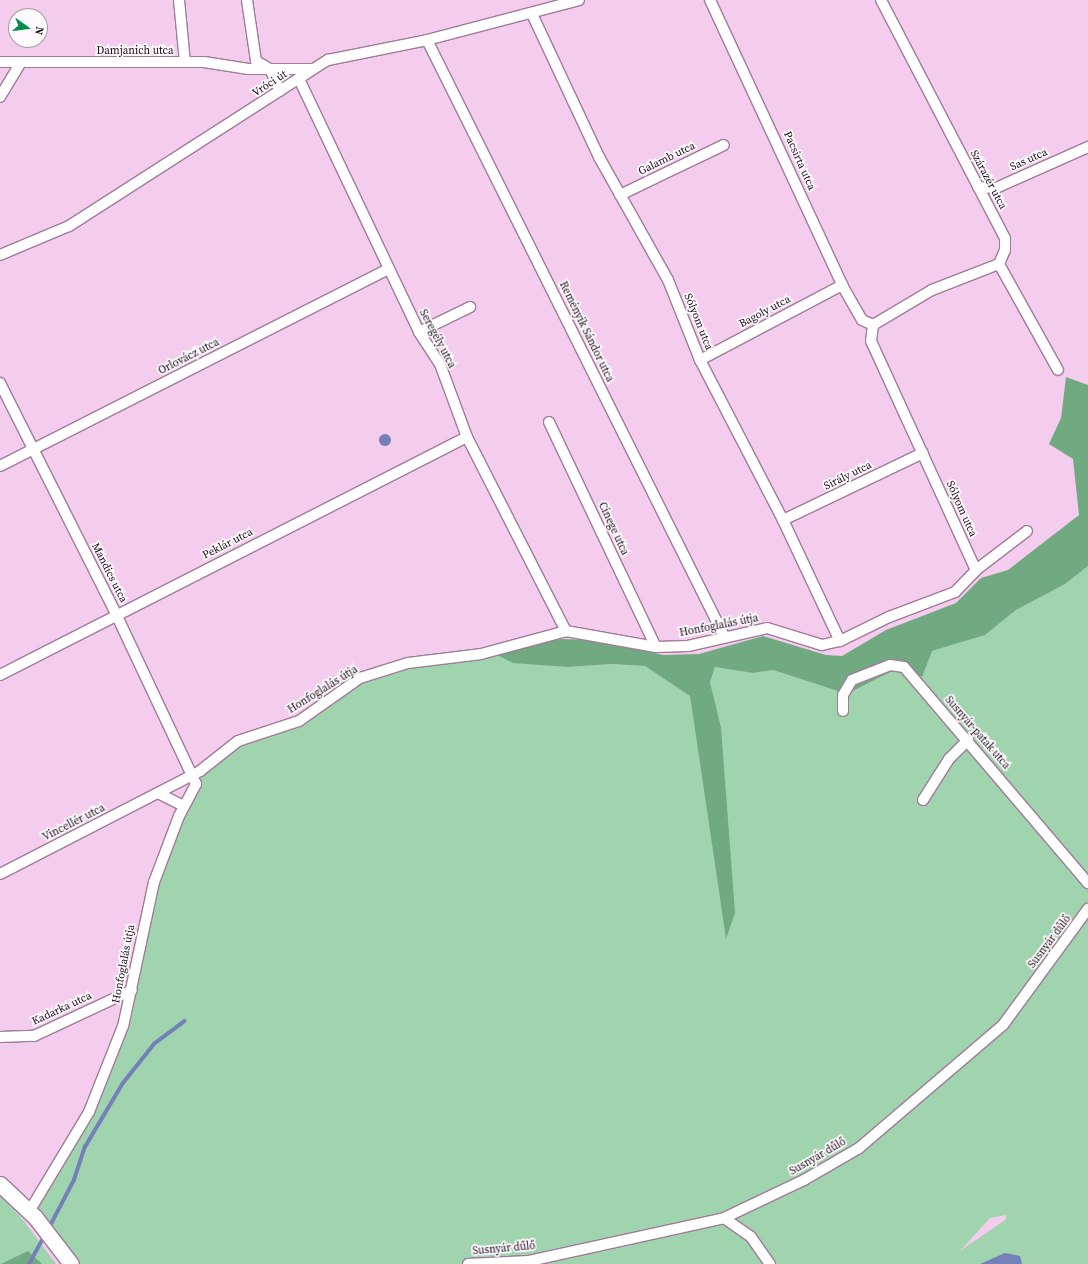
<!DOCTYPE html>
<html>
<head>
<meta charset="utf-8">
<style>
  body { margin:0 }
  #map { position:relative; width:1088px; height:1264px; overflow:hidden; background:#f4cced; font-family:"Source Serif 4",serif }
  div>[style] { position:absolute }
  .green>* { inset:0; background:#a0d4ae }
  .forest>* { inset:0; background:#71aa81 }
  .water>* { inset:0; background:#7381b8 }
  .round { border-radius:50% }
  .stream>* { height:3.5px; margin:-1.75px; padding:0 1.75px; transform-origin:1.75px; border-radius:1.75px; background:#7381b8 }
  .roads { filter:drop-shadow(1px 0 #a07b99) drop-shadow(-1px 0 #a07b99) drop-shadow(0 1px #a07b99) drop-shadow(0 -1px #a07b99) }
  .street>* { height:10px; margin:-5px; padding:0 5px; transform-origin:5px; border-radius:5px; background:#fff }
  .secondary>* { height:15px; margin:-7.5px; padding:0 7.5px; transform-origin:7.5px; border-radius:7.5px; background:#fff }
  span { translate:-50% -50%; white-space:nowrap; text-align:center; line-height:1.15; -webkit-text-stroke:3.5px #fefafe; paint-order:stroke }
  .street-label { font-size:11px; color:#180b16 }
  .north { position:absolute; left:8px; top:8px; width:40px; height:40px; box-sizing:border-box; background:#fefafe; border:1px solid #a29aa1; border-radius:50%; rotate:104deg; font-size:11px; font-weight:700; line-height:16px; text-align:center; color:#180b16 }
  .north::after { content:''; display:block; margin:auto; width:14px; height:18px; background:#068c49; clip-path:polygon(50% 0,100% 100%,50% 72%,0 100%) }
</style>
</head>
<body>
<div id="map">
  <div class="green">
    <div style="clip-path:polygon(evenodd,1088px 566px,1088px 1264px,66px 1264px,25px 1218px,89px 1112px,123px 1026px,146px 913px,194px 774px,238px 741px,299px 721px,360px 678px,408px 663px,497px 651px,497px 655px,568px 667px,611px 664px,645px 666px,690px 696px,726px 938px,721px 727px,710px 682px,715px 667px,753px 673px,773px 670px,847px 694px,932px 651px,985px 635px,1016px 610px,1065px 584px,1088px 566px,1007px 1215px,1005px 1220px,960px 1251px,990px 1218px,1007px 1215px)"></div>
    <div style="clip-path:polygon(0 1194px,23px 1220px,56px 1264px,0 1264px)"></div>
  </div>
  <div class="forest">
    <div style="clip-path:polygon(1066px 377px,1088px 385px,1088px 566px,1065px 584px,1016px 610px,985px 635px,932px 651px,922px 677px,904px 665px,847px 694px,773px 670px,753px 673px,715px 667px,710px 682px,721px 727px,735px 913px,726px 939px,690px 696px,645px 666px,611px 664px,568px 667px,513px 663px,497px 655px,560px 639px,604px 640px,663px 655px,699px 654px,763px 636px,826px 655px,842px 656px,886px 630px,956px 603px,981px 578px,1008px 570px,1079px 515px,1073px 459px,1049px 444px,1061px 418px)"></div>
    <div style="clip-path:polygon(28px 1251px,42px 1264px,1px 1264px)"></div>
  </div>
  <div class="water">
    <div class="round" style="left:379px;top:434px;width:12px;height:12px"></div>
    <div style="clip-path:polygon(1005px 1253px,1020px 1256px,1022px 1264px,980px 1264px)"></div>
  </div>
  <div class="stream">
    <div style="left:49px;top:1228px;width:54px;rotate:-62.5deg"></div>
    <div style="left:74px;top:1180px;width:35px;rotate:-72deg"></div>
    <div style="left:85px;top:1147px;width:74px;rotate:-59.3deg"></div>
    <div style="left:123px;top:1083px;width:50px;rotate:-51.5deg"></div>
    <div style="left:154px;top:1044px;width:38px;rotate:-37deg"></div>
    <div style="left:29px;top:1264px;width:33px;rotate:-61deg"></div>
  </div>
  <div class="roads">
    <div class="street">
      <div style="left:179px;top:0;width:62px;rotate:84.5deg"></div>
      <div style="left:247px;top:0;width:62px;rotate:81.6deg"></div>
      <div style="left:256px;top:61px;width:16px;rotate:30deg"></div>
      <div style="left:270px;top:69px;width:24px;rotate:66deg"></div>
      <div style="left:710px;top:0;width:314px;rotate:65.1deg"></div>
      <div style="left:842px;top:285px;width:40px;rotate:60.3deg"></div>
      <div style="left:862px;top:320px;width:12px;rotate:24deg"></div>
      <div style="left:881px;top:0;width:268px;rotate:62.5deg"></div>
      <div style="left:1005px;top:238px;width:12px;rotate:90deg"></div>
      <div style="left:1005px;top:250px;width:15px;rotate:113deg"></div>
      <div style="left:532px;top:14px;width:158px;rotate:64.9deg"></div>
      <div style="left:599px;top:157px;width:141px;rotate:60.7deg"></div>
      <div style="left:668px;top:280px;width:86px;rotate:68.2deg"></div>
      <div style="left:700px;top:360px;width:180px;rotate:62.6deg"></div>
      <div style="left:783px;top:520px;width:134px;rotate:64.8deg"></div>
      <div style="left:427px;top:40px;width:666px;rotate:63.51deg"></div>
      <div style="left:0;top:62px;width:204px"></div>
      <div style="left:204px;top:62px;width:45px;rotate:9deg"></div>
      <div style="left:248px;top:69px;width:65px"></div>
      <div style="left:299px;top:79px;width:280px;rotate:64.6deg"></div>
      <div style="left:419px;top:332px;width:38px;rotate:57deg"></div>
      <div style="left:440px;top:364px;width:78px;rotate:69.7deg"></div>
      <div style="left:467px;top:437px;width:218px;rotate:63deg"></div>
      <div style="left:0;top:97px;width:39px;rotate:-59deg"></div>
      <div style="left:978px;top:187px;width:18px;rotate:3deg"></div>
      <div style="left:996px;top:188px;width:101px;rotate:-24deg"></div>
      <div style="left:620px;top:195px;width:115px;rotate:-25.7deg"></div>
      <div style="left:0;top:255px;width:75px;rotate:-22.8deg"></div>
      <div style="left:69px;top:226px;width:308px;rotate:-32.7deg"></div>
      <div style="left:328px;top:60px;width:101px;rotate:-11.4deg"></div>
      <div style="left:427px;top:40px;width:157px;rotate:-14.7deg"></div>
      <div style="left:999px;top:264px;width:121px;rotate:60.9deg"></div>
      <div style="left:873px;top:325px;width:16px;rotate:97deg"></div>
      <div style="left:871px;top:341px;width:252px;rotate:65.4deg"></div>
      <div style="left:873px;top:325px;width:69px;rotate:-30.7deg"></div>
      <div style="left:932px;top:290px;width:72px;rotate:-21.2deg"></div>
      <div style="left:419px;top:332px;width:57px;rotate:-26.1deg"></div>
      <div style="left:700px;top:360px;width:161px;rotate:-27.8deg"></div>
      <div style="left:0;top:383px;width:258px;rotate:63.3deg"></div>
      <div style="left:116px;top:614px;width:188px;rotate:64.8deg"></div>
      <div style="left:196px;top:784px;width:36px;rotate:118deg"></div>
      <div style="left:179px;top:816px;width:71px;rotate:110.7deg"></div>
      <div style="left:154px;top:882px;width:147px;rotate:102.1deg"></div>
      <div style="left:123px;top:1026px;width:92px;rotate:111.6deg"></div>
      <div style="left:89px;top:1112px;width:117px;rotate:121deg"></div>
      <div style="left:549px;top:422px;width:249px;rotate:64.6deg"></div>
      <div style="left:0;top:466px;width:435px;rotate:-26.9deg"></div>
      <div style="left:783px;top:520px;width:155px;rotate:-25.6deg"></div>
      <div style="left:0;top:675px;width:524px;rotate:-27.01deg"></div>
      <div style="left:843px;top:711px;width:16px;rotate:-90deg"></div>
      <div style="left:843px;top:695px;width:17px;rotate:-59deg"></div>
      <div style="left:852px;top:680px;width:41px;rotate:-21.5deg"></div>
      <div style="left:890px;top:665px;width:14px;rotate:8deg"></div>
      <div style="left:904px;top:667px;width:284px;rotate:49.6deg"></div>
      <div style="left:158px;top:793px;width:29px;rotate:27deg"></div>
      <div style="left:923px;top:800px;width:49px;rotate:-57.6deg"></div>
      <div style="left:949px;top:759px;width:27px;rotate:-45deg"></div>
      <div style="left:0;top:874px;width:225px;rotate:-27.2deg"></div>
      <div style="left:200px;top:771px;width:48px;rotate:-38.3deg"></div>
      <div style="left:238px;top:741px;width:64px;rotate:-18.2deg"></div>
      <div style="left:299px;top:721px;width:75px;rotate:-35.2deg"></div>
      <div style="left:360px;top:678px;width:50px;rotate:-17.4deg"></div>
      <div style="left:408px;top:663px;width:74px;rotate:-7deg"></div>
      <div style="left:481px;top:654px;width:88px;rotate:-15.1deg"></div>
      <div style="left:566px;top:631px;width:91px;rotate:10.1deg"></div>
      <div style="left:656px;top:647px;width:32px;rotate:-2deg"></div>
      <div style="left:688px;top:646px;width:81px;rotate:-12.8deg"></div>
      <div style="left:767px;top:628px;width:58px;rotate:17.2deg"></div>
      <div style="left:822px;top:645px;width:18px;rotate:-13deg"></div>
      <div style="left:840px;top:641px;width:55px;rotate:-26.1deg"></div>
      <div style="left:889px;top:617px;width:71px;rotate:-20.7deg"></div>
      <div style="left:955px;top:592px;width:30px;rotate:-46deg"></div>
      <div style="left:976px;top:570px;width:64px;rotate:-37.4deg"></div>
      <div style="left:0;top:1037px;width:34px;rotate:-2deg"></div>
      <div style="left:34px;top:1036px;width:108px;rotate:-25.1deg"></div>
      <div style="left:724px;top:1218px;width:33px;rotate:35deg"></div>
      <div style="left:751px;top:1237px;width:33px;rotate:55deg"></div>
      <div style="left:468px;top:1264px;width:61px;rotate:-2.8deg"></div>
      <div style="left:529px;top:1261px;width:200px;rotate:-12.4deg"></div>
      <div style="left:724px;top:1218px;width:89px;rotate:-25.4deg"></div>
      <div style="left:804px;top:1180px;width:64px;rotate:-30.2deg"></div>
      <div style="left:859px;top:1148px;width:189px;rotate:-40.5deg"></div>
      <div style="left:1003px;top:1025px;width:144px;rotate:-53.8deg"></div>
    </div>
    <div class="secondary">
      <div style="left:0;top:1184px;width:48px;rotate:43.3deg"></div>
      <div style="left:35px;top:1217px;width:59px;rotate:52.5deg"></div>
    </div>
  </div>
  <div class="street-label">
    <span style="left:135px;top:51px">Damjanich utca</span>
    <span style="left:270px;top:84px;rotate:-33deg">Vróci út</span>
    <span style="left:667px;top:159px;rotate:-26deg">Galamb utca</span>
    <span style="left:1029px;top:160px;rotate:-24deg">Sas utca</span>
    <span style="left:799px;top:161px;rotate:66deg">Pacsirta utca</span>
    <span style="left:988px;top:180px;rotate:62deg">Szárazér utca</span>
    <span style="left:765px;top:312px;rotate:-28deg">Bagoly utca</span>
    <span style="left:698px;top:322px;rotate:68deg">Sólyom utca</span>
    <span style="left:586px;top:332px;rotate:64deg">Reményik Sándor utca</span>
    <span style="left:437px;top:339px;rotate:62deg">Seregély utca</span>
    <span style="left:189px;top:357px;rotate:-27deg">Orlovácz utca</span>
    <span style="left:848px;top:476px;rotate:-26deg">Sirály utca</span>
    <span style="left:961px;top:509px;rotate:66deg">Sólyom utca</span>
    <span style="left:613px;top:529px;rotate:65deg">Cinege utca</span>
    <span style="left:228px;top:544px;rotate:-27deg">Peklár utca</span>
    <span style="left:109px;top:573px;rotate:63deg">Mandics utca</span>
    <span style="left:719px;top:626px;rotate:-11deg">Honfoglalás útja</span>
    <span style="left:323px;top:690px;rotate:-32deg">Honfoglalás útja</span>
    <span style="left:977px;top:733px;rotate:49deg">Susnyár-patak utca</span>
    <span style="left:74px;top:823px;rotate:-27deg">Vincellér utca</span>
    <span style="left:1050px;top:942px;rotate:-53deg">Susnyár dűlő</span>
    <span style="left:124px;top:964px;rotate:-79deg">Honfoglalás útja</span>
    <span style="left:62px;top:1009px;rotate:-25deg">Kadarka utca</span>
    <span style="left:818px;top:1157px;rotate:-30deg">Susnyár dűlő</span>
    <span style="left:504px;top:1249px;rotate:-5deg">Susnyár dűlő</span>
  </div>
  <div class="north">N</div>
</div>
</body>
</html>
